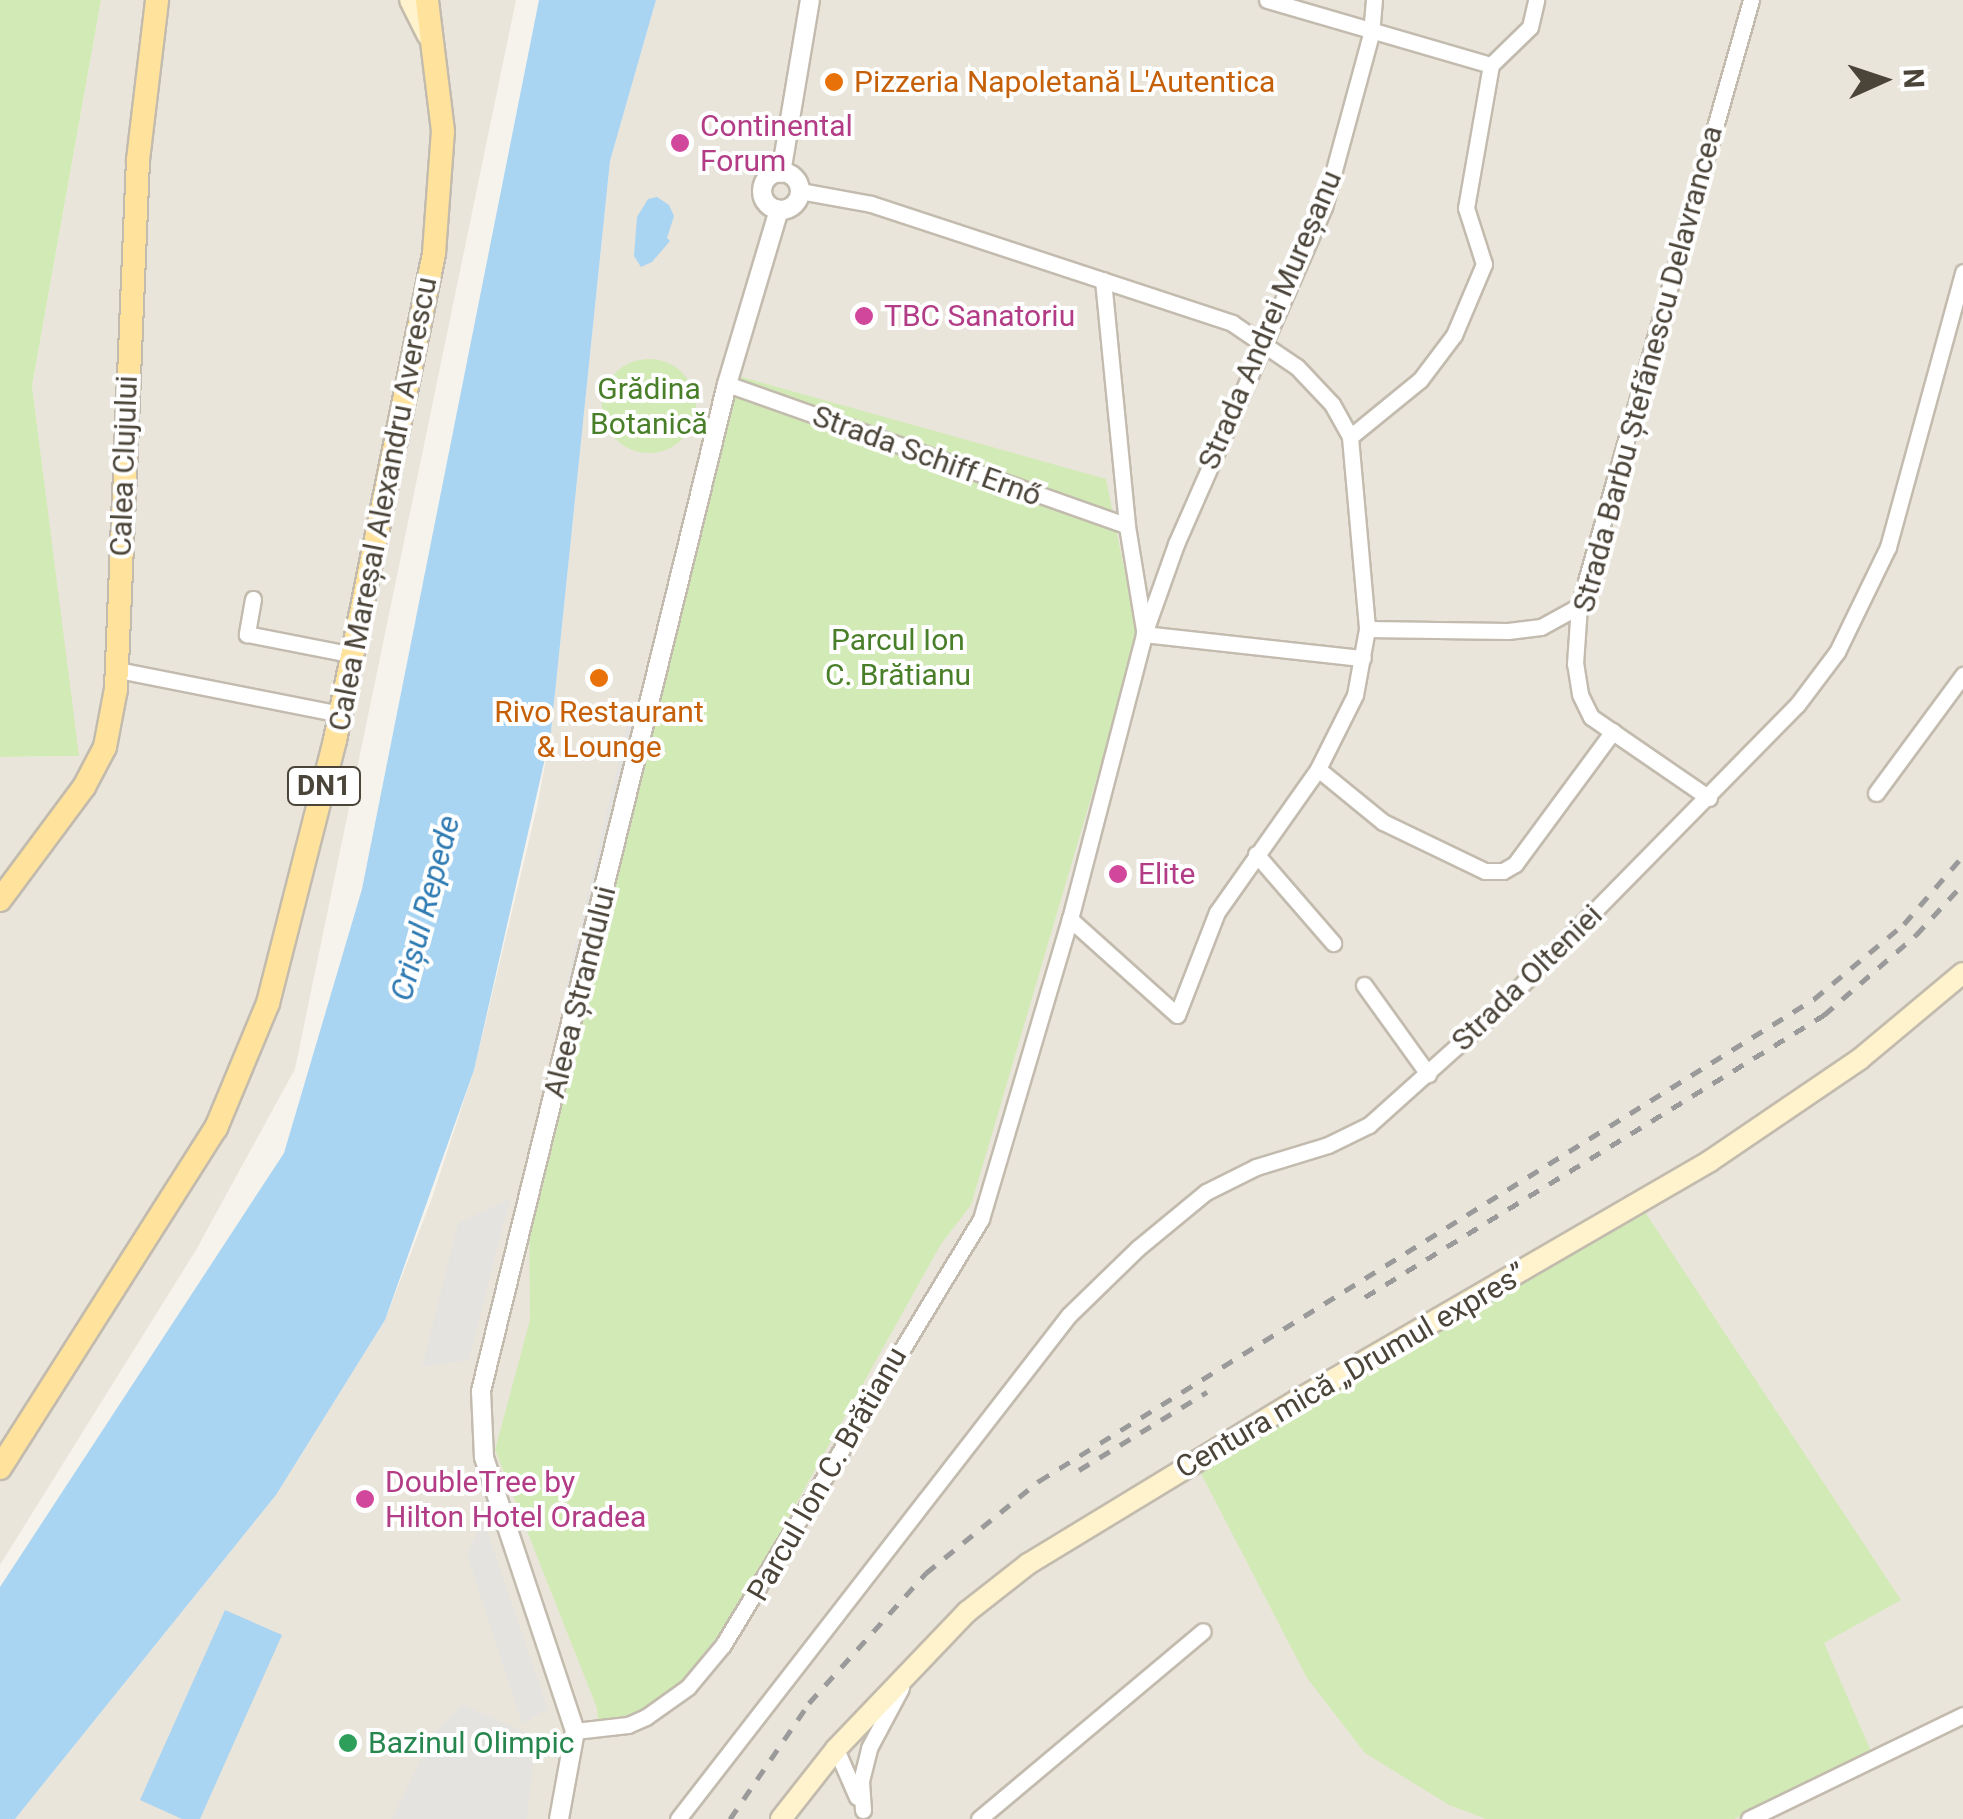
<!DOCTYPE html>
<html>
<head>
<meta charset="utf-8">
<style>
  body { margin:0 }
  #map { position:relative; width:1963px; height:1819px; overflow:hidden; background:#f6f3ec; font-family:Roboto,sans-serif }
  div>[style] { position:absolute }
  .residential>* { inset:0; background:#eae5da }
  .green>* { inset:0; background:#d2eab5 }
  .round { border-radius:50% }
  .parking>* { inset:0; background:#e5e3e0 }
  .water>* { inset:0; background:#a9d4f2 }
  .roads { filter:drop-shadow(2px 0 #c2bbae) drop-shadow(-2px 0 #c2bbae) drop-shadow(0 2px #c2bbae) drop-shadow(0 -2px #c2bbae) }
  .minor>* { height:15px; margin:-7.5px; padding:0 7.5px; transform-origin:7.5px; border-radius:7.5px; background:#fff }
  .tertiary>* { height:18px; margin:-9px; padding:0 9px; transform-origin:9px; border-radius:9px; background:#fff }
  .tertiary>.ring { margin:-9px; padding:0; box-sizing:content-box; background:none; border:18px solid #fff; border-radius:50% }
  .secondary>* { height:20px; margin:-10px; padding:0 10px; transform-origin:10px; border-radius:10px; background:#fff3cd }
  .primary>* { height:22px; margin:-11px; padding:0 11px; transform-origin:11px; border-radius:11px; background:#ffe39c }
  .rail>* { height:5px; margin-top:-2.5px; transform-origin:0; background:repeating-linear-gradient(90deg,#9a9a9a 0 12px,transparent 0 24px) }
  .dots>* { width:28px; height:28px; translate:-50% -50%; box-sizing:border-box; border:5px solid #fff; border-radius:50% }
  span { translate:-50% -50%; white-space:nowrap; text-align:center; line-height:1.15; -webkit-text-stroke:8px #fff; paint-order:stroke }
  .shield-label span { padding:2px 8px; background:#fff; border:2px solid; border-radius:8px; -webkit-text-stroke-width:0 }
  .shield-label { font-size:28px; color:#4b4439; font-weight:700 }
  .food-label { font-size:30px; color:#c56008 }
  .left { translate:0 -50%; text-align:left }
  .hotel-label { font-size:30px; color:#b23c85 }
  .street-label { font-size:30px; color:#4b4439 }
  .park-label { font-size:30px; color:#4a7f2a }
  .leisure-label { font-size:30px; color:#27864d }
  .water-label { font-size:32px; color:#2e7ab2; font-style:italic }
  .north { position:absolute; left:1833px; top:30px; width:100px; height:100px; -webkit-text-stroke:8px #fff; paint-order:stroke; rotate:87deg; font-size:28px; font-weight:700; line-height:40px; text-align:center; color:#4b4439 }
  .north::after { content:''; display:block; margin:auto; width:35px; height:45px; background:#4b4439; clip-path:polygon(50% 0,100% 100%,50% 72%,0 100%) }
</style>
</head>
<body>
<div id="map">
  <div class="residential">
    <div style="clip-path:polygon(101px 0,516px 0,295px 1069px,196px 1250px,0 1565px,0 757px,78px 756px,32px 386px)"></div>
    <div style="clip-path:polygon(656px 0,1963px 0,1963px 1819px,15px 1819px,276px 1495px,385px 1320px,432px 1198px,474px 1070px,537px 807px,551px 732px,610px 161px)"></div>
  </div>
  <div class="green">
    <div style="clip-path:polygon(0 0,101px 0,32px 386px,79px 756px,0 757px)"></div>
    <div class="round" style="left:602px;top:359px;width:94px;height:94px"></div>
    <div style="clip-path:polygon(738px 376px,1106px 479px,1138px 638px,971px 1205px,941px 1244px,734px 1615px,668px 1699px,624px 1721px,598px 1722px,597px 1708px,495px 1450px,530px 1320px,529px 1201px)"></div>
    <div style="clip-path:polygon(1639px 1203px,1901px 1600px,1824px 1643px,1874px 1758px,1734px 1819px,1486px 1819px,1449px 1805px,1365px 1753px,1307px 1678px,1195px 1462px)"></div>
  </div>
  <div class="parking">
    <div style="clip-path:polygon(628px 722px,643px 726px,575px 1011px,561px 1008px)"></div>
    <div style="clip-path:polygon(510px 1199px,469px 1360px,422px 1367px,458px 1223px)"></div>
    <div style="clip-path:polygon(483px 1519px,548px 1709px,522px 1724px,467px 1554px)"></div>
    <div style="clip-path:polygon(462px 1704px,536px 1737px,527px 1819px,392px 1819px,432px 1736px)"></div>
  </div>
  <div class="water">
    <div style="clip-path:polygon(539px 0,656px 0,610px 161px,551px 732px,474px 1070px,385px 1320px,276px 1495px,15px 1819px,0 1819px,0 1587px,284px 1153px,362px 889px)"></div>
    <div style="clip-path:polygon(657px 197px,669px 205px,674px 216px,667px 238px,670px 241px,652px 262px,641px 267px,634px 256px,637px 217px,648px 199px)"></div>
    <div style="clip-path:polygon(225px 1610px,282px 1635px,200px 1819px,182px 1819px,140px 1800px)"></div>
  </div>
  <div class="roads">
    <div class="minor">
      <div style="left:1267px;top:0;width:233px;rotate:16.2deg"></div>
      <div style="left:800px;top:191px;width:72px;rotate:10.4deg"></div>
      <div style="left:871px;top:204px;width:380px;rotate:18.2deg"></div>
      <div style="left:1232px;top:323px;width:78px;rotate:34.1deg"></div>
      <div style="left:1297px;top:367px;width:51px;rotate:46.6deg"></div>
      <div style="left:1332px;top:404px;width:38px;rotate:61deg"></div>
      <div style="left:1350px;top:437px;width:193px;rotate:84.9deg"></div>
      <div style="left:1367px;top:629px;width:67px;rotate:100.3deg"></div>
      <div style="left:1355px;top:695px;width:83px;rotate:116.6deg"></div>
      <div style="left:1318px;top:769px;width:175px;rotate:125.2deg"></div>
      <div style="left:1217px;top:912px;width:110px;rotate:111.2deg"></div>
      <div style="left:1177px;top:1015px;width:144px;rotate:-138.1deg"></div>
      <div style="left:1103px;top:280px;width:247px;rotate:84.4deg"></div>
      <div style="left:1127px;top:526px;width:105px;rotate:80.7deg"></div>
      <div style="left:727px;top:384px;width:424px;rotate:19.5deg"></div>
      <div style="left:1350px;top:437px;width:90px;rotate:-39.2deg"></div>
      <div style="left:1420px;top:380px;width:56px;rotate:-52.9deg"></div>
      <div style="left:1454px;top:335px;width:77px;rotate:-67.1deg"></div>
      <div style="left:1484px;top:264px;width:59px;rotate:-107.8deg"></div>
      <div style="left:1466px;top:208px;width:145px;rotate:-80.1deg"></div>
      <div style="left:1491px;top:65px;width:54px;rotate:-44.3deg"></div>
      <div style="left:1530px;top:27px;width:28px;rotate:-77deg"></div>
      <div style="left:253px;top:599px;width:36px;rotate:100deg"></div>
      <div style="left:247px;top:634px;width:109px;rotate:11.1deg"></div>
      <div style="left:1367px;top:629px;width:141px;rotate:0.8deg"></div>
      <div style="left:1508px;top:631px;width:33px;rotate:-7deg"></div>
      <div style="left:1541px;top:627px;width:43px;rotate:-28.9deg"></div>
      <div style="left:1144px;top:634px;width:220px;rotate:6.3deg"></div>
      <div style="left:118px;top:670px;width:226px;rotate:11.2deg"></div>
      <div style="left:1318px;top:769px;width:84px;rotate:39.2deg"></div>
      <div style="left:1383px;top:822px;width:113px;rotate:25.7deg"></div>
      <div style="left:1485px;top:871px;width:18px"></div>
      <div style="left:1503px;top:871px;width:14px;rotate:-30deg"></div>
      <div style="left:1515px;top:864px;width:165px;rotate:-53.6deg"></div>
      <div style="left:1876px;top:793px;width:147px;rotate:-53.6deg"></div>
      <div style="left:1709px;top:798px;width:143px;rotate:-145.5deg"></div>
      <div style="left:1591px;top:717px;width:25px;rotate:-116deg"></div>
      <div style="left:1580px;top:694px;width:30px;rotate:-99deg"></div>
      <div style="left:1575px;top:664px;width:58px;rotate:-86.1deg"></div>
      <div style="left:1579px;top:606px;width:630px;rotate:-74.15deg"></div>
      <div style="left:1256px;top:854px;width:118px;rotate:49.1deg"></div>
      <div style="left:1364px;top:985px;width:110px;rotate:54.3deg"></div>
      <div style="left:575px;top:1731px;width:53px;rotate:-6.5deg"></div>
      <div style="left:628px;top:1725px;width:20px;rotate:-24deg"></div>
      <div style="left:646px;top:1717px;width:52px;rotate:-35.5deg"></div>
      <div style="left:688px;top:1687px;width:55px;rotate:-50.2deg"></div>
      <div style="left:723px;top:1645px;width:498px;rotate:-58.8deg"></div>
      <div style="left:981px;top:1219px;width:313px;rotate:-73.5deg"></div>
      <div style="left:1070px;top:919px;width:294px;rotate:-75.4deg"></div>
      <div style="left:1144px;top:634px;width:96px;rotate:-70.4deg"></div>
      <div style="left:1176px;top:544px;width:368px;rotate:-66.3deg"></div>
      <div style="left:1324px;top:207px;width:179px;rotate:-74.8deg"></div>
      <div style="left:1371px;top:34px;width:34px;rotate:-85deg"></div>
      <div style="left:836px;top:1749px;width:52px;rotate:66.4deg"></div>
      <div style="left:863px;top:1810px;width:29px;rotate:-94deg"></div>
      <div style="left:861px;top:1781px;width:34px;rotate:-76deg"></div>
      <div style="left:869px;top:1748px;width:68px;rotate:-61.9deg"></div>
      <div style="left:678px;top:1819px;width:638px;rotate:-52.2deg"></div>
      <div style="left:1069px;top:1315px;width:96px;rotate:-44.2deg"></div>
      <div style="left:1138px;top:1248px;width:88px;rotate:-39.5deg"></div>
      <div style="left:1206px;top:1192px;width:56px;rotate:-26.6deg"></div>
      <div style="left:1256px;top:1167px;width:75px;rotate:-17deg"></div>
      <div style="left:1328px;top:1145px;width:46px;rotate:-26deg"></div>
      <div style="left:1369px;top:1125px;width:171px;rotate:-41.9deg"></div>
      <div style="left:1496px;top:1011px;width:429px;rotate:-45.5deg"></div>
      <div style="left:1797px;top:705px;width:66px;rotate:-53deg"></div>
      <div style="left:1837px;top:652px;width:117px;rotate:-64.1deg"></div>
      <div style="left:1888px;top:547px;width:285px;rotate:-74.7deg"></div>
      <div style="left:979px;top:1819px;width:292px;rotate:-40deg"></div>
      <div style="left:1749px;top:1819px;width:238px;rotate:-25.9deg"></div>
    </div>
    <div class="tertiary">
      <div class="ring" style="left:762px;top:172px;width:20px;height:20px"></div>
      <div style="left:781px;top:173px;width:175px;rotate:-80.5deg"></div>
      <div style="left:559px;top:1819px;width:89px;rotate:-79.7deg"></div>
      <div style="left:575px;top:1731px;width:289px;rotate:-108.4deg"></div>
      <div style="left:484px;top:1457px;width:66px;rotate:-92.6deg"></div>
      <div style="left:481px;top:1391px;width:1037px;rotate:-76.27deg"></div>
      <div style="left:727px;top:384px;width:182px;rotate:-73.4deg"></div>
    </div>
    <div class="secondary">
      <div style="left:410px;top:0;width:40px;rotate:63.4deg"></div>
      <div style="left:781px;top:1819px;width:89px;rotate:-51.8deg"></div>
      <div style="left:836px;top:1749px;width:190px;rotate:-46.3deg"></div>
      <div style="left:967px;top:1612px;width:78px;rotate:-38.2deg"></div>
      <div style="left:1028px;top:1564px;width:316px;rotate:-31.3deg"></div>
      <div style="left:1298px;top:1400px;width:476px;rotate:-30.1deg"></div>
      <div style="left:1710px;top:1161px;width:181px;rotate:-34.2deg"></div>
      <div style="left:1860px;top:1059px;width:134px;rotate:-39.9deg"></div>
    </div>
    <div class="primary">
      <div style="left:0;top:900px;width:141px;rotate:-53.4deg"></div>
      <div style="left:84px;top:787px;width:45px;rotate:-62.3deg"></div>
      <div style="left:105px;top:747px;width:59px;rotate:-79.3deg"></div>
      <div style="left:116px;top:689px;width:529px;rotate:-87.62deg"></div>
      <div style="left:138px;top:160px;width:161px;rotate:-83.2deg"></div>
      <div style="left:0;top:1468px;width:403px;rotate:-57.6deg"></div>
      <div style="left:216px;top:1128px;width:135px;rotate:-67.4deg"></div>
      <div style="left:268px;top:1003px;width:271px;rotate:-75.7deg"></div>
      <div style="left:335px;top:740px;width:497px;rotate:-78.5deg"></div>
      <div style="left:434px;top:253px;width:122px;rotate:-85.8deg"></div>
      <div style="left:443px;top:131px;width:132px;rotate:-97deg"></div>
    </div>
  </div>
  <div class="rail">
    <div style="left:1365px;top:1297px;width:539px;rotate:-31.57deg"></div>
    <div style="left:1824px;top:1015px;width:122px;rotate:-41deg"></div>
    <div style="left:1916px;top:935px;width:69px;rotate:-47.3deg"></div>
    <div style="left:1079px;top:1470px;width:150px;rotate:-31.4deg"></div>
    <div style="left:730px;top:1819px;width:140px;rotate:-55.7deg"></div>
    <div style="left:809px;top:1703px;width:175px;rotate:-48deg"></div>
    <div style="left:926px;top:1573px;width:146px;rotate:-39.2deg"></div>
    <div style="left:1039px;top:1481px;width:913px;rotate:-31.88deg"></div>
    <div style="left:1814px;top:999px;width:117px;rotate:-39.8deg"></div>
    <div style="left:1904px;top:924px;width:90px;rotate:-49.1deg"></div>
  </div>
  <div class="dots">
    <div style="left:834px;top:82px;background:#e8710a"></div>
    <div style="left:680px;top:143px;background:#d1479c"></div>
    <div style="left:864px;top:316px;background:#d1479c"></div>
    <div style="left:599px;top:678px;background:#e8710a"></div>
    <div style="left:1118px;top:874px;background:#d1479c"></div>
    <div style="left:365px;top:1499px;background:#d1479c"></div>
    <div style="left:348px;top:1743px;background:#2e9e5b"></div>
  </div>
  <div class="shield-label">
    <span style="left:324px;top:786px">DN1</span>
  </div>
  <div class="food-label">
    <span class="left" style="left:854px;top:82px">Pizzeria Napoletană L'Autentica</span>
    <span style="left:599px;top:729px">Rivo Restaurant<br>&amp; Lounge</span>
  </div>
  <div class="hotel-label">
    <span class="left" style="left:700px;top:143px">Continental<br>Forum</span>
    <span class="left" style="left:884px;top:316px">TBC Sanatoriu</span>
    <span class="left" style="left:1138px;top:874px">Elite</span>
    <span class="left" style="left:385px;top:1499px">DoubleTree by<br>Hilton Hotel Oradea</span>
  </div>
  <div class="street-label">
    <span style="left:1270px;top:320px;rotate:-67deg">Strada Andrei Mureșanu</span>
    <span style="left:1648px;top:369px;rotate:-75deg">Strada Barbu Ștefănescu Delavrancea</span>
    <span style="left:927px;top:456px;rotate:20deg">Strada Schiff Ernő</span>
    <span style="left:124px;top:466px;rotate:-88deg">Calea Clujului</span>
    <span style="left:383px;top:504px;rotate:-79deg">Calea Mareșal Alexandru Averescu</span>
    <span style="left:1527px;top:978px;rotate:-44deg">Strada Olteniei</span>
    <span style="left:580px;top:992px;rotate:-76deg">Aleea Ștrandului</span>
    <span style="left:1351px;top:1371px;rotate:-30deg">Centura mică „Drumul expres”</span>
    <span style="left:827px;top:1474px;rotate:-60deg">Parcul Ion C. Brătianu</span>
  </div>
  <div class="park-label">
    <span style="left:649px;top:406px">Grădina<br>Botanică</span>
    <span style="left:898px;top:657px">Parcul Ion<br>C. Brătianu</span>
  </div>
  <div class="leisure-label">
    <span class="left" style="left:368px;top:1743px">Bazinul Olimpic</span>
  </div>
  <div class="water-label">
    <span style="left:425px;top:908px;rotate:-75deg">Crișul Repede</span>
  </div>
  <div class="north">N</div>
</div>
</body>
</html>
